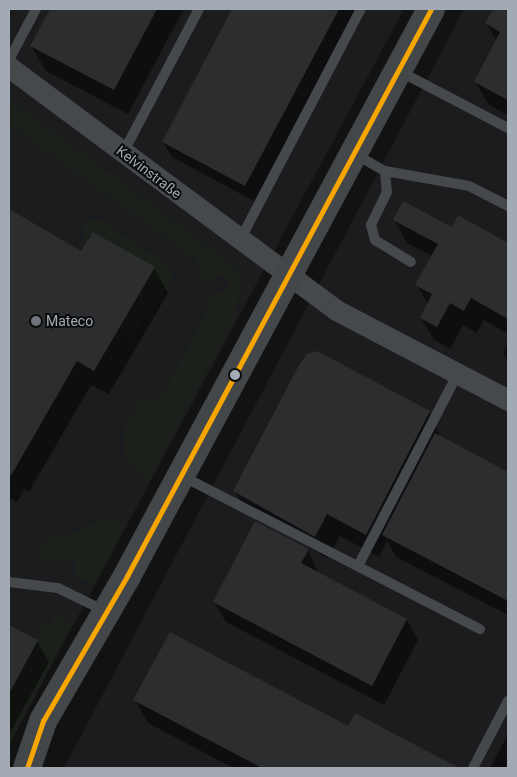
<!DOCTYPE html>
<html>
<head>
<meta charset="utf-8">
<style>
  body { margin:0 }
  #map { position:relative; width:517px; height:777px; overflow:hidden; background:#121212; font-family:Roboto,sans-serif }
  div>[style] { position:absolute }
  .built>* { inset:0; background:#1c1c1e }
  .green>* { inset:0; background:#1b201a }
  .shadow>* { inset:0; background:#0007 }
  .building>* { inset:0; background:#2c2d2e }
  .lane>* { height:10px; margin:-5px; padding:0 5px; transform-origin:5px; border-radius:5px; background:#46494b }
  .street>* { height:21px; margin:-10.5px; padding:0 10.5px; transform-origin:10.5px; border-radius:10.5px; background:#46494b }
  .secondary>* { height:28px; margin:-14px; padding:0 14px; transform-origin:14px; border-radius:14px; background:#444749 }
  .bus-1>* { height:5px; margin:-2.5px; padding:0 2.5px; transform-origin:2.5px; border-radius:2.5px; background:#f7a600 }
  .dots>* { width:14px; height:14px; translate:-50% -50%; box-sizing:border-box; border:2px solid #0c0c0d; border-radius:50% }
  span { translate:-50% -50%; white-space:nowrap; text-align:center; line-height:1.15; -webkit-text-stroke:4px #0c0c0d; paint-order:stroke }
  .street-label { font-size:14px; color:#a2abb4 }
  .poi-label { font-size:14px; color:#a2abb4 }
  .left { translate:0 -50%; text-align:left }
  .frame { position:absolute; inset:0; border:10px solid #a2abb4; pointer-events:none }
</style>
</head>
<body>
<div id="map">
  <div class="built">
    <div style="clip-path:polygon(9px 9px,404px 9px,9px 745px)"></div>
    <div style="clip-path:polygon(464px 9px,508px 9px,508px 768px,64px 768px)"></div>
  </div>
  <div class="green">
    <div style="clip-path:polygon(9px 99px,237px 267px,242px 278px,234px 319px,148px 481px,125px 461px,123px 432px,142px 395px,158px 404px,210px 303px,204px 298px,230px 288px,225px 274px,199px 285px,201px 273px,195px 259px,9px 125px)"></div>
    <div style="clip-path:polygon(100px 219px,167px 264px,174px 277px,130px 340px,116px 333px,154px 267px,94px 232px,85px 245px,82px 226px,86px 220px)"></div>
    <div style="clip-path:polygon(102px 518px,125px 525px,95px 585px,75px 577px,75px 560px,35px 559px,45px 538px,67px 536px)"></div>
    <div style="clip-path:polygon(56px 614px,72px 624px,9px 745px,9px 697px,43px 624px,48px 626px)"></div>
  </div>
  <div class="shadow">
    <div style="clip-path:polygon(51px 9px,184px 9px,128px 114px,46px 71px,31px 46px)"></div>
    <div style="clip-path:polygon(233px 9px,356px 9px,254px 201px,172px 157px,163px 142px)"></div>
    <div style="clip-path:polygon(494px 9px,508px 9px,508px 115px,489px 105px,475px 82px,497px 42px,486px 23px)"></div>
    <div style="clip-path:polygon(9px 210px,82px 253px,154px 268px,168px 293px,109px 394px,91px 385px,29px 492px,24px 489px,17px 502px,9px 497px)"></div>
    <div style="clip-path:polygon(458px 217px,508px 244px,508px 334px,484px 320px,477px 333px,463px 325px,450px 349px,434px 340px,421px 318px,428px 304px,417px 285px,432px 256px,407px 243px,394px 220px,452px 228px)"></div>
    <div style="clip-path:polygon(508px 343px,508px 362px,503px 353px)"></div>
    <div style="clip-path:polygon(316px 352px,429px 412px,441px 438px,508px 474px,508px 615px,396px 557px,387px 541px,379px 557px,340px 536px,328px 558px,248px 513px,235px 491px)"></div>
    <div style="clip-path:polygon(308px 550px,318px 573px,407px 620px,418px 640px,384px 705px,226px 622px,214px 602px)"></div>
    <div style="clip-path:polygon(14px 629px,37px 641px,49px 662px,9px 735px,9px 638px)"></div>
    <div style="clip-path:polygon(135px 700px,349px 728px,356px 715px,456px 768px,233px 768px,148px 723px)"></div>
    <div style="clip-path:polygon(508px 734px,508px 768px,490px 768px)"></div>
  </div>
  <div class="building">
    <div style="clip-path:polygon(50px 9px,157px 9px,114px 90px,30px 46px)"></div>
    <div style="clip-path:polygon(232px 9px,339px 9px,245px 186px,162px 142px)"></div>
    <div style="clip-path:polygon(493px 9px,508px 9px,508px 100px,474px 82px,500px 32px,485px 23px)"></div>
    <div style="clip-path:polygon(403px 201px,452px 227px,458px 215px,508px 243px,508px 319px,471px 298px,464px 311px,450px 303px,437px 327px,420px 318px,432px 294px,415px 285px,438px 244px,393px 220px)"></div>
    <div style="clip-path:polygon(9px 209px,81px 251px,93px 232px,155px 267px,94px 371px,77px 361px,9px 479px)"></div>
    <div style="clip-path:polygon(317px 351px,430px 411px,366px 535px,327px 514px,315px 537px,233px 491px,298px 367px,307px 354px)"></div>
    <div style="clip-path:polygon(435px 433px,508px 472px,508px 601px,382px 535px)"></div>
    <div style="clip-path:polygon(255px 521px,309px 549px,301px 563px,407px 619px,372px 686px,213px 602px)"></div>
    <div style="clip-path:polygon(9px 625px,38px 640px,9px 694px)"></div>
    <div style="clip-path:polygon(170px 632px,348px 726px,355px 713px,459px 768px,262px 768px,133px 700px)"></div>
  </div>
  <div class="lane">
    <div style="left:9px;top:60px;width:58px;rotate:-62.1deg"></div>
    <div style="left:399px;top:71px;width:123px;rotate:27.6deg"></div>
    <div style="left:123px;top:153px;width:163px;rotate:-62.2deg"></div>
    <div style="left:355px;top:154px;width:34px;rotate:30deg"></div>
    <div style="left:385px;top:171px;width:85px;rotate:10.1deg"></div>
    <div style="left:469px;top:186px;width:44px;rotate:27.1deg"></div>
    <div style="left:385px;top:171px;width:21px;rotate:85deg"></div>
    <div style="left:387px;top:192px;width:37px;rotate:116deg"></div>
    <div style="left:371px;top:225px;width:16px;rotate:75deg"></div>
    <div style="left:375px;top:240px;width:42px;rotate:31.4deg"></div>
    <div style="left:240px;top:240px;width:261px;rotate:-62.4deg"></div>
    <div style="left:182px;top:476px;width:335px;rotate:27.2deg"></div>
    <div style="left:358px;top:566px;width:217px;rotate:-62.6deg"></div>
    <div style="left:9px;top:582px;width:49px;rotate:7deg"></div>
    <div style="left:58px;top:588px;width:52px;rotate:26.1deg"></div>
    <div style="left:473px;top:768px;width:76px;rotate:-62.4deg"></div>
  </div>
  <div class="street">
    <div style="left:9px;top:67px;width:407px;rotate:36.6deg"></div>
    <div style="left:336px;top:310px;width:194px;rotate:27.6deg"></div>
  </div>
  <div class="secondary">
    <div style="left:27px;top:768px;width:50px;rotate:-71.2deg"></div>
    <div style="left:43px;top:721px;width:168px;rotate:-59.9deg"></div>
    <div style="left:127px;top:576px;width:643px;rotate:-61.8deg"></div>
  </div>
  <div class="bus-1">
    <div style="left:27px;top:768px;width:50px;rotate:-71.2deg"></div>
    <div style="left:43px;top:721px;width:168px;rotate:-59.9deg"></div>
    <div style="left:127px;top:576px;width:643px;rotate:-61.8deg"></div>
  </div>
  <div class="dots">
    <div style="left:36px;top:321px;background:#70757b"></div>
    <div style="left:235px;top:375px;background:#a2abb4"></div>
  </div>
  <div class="street-label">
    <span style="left:149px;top:172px;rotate:37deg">Kelvinstraße</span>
  </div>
  <div class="poi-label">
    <span class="left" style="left:46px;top:321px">Mateco</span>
  </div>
  <div class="frame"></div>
</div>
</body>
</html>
